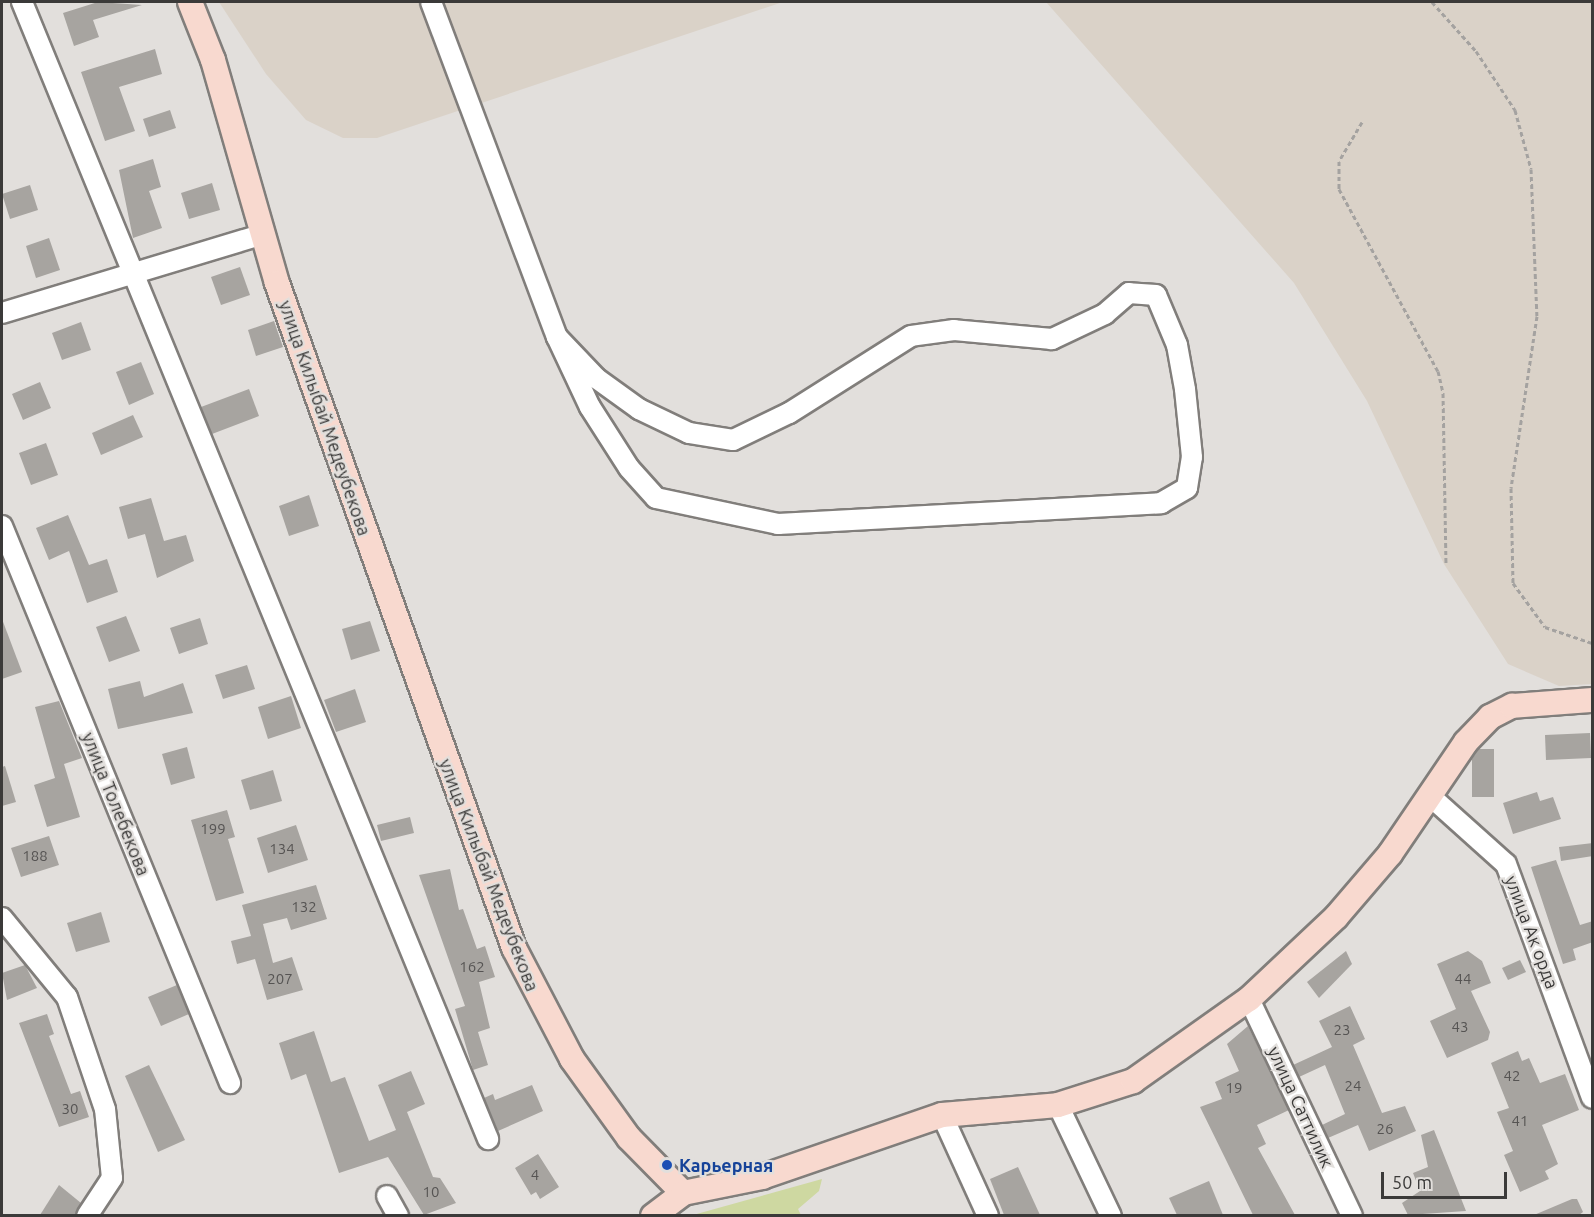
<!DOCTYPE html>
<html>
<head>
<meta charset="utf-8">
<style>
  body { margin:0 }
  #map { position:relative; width:1594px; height:1217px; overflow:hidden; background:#e2dfdc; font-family:Ubuntu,sans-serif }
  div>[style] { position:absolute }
  .built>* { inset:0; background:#dad2c8 }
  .green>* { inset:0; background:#ced8a1 }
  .building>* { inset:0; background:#a7a4a0 }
  .path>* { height:3px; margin-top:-1.5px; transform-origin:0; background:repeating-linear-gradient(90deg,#a4a2a0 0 4.5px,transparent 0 7.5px) }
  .roads { filter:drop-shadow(2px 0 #817e7b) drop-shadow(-2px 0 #817e7b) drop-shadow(0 2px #817e7b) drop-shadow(0 -2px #817e7b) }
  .minor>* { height:20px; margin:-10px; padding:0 10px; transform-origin:10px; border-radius:10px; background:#fff }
  .major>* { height:24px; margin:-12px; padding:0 12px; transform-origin:12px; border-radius:12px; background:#f8d9cf }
  .dots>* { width:16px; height:16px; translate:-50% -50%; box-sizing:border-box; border:3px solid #e2dfdc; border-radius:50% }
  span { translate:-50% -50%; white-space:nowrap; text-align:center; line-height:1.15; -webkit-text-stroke:4.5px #e2dfdc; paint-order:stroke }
  .number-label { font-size:15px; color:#565453 }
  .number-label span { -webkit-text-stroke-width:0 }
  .street-label { font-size:18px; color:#3b3a39 }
  .transit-label { font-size:18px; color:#164399; font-weight:700 }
  .left { translate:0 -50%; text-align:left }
  .frame { position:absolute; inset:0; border:3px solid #3b3a39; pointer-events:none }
  .scale { position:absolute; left:1381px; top:1172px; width:126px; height:27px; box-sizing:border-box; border:3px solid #3b3a39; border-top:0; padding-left:8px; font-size:18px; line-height:21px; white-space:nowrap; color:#3b3a39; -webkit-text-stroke:4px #e2dfdc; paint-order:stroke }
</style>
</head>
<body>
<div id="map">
  <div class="built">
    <div style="clip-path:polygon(219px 2px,783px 2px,377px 138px,343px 138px,306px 120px,266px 74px)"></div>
    <div style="clip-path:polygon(1046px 2px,1592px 2px,1592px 684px,1559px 686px,1508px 664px,1444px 564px,1367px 401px,1294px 283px)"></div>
  </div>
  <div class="green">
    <div style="clip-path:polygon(822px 1179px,819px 1191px,798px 1209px,801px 1215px,693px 1215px)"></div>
  </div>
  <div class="building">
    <div style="clip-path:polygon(98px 2px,142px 5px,93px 20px,99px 37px,74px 46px,63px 13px)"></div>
    <div style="clip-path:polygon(155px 49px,162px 74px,119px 87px,135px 131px,105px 141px,81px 72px)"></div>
    <div style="clip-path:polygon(170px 110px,176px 128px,149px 137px,143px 119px)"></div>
    <div style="clip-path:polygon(153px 159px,161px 187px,149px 191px,162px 228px,133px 238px,119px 170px)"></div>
    <div style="clip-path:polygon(212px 183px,220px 210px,189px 219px,181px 193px)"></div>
    <div style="clip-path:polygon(30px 185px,38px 210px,10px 219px,2px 194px)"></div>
    <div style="clip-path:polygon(49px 238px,60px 270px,36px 278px,26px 246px)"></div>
    <div style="clip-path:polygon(240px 267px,250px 295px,221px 305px,211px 277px)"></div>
    <div style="clip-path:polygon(274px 321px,283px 347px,256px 356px,248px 330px)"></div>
    <div style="clip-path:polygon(81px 322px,91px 350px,62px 360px,52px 333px)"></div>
    <div style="clip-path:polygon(141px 362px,154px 394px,129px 405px,116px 372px)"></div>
    <div style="clip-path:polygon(40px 382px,51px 408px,23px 420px,12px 394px)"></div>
    <div style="clip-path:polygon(249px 389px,259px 416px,212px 434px,201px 407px)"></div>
    <div style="clip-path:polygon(133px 415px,143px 437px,101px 455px,92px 433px)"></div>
    <div style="clip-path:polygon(46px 443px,58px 475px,31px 485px,19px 453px)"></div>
    <div style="clip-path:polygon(309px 495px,319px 526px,289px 536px,279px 506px)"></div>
    <div style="clip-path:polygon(151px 498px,164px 541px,186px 535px,194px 561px,157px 578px,145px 534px,128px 539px,119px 507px)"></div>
    <div style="clip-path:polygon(68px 515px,89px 565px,107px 559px,118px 592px,87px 603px,69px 551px,49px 560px,36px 528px)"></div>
    <div style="clip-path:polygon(126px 616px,140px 651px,109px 662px,96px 627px)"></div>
    <div style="clip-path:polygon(200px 618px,208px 644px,179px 654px,170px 628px)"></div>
    <div style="clip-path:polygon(2px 619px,22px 672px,2px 679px)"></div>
    <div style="clip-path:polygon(370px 621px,380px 651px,351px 660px,342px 629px)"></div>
    <div style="clip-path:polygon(247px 665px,255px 689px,223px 699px,215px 675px)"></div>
    <div style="clip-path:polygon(140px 681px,144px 697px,183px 683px,193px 713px,118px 729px,108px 689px)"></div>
    <div style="clip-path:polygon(355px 689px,366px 722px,336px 732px,324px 700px)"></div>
    <div style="clip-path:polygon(291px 696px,301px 728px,268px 739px,258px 707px)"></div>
    <div style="clip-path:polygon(59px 701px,82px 758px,64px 764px,80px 817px,47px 827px,34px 785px,55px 778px,35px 707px)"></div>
    <div style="clip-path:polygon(1590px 733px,1591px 758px,1546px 760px,1545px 735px)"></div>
    <div style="clip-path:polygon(187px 747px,195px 778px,171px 785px,162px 754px)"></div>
    <div style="clip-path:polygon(1479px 749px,1494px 749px,1494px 797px,1472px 797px,1472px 759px)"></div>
    <div style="clip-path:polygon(5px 766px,16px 802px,2px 806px,2px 767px)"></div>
    <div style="clip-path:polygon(273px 770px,282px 801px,250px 810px,241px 780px)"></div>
    <div style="clip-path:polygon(1537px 792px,1540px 801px,1553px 797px,1561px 819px,1513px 834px,1503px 803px)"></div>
    <div style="clip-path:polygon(227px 810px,235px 837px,228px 839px,244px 893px,216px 901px,191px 820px)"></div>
    <div style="clip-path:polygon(410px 817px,414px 833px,381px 841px,377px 825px)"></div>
    <div style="clip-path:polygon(296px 825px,308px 860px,268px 873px,257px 838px)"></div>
    <div style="clip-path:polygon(49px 836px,59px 865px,21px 877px,11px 848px)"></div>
    <div style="clip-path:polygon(1593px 843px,1593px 856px,1561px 861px,1559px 847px)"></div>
    <div style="clip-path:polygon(1556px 860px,1580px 925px,1593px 921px,1593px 942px,1573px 949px,1576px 960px,1563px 964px,1531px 867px)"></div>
    <div style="clip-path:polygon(450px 869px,459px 910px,463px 909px,477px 949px,485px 946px,495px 977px,479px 982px,490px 1028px,478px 1032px,488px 1065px,473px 1070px,455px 1009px,465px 1006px,419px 875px)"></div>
    <div style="clip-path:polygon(316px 885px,327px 919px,291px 930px,287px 918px,263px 924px,273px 963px,292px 957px,303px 990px,267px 1000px,255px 959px,237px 964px,231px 941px,251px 936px,242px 905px)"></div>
    <div style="clip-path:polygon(101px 912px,110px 942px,76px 952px,67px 923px)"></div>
    <div style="clip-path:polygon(1346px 951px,1352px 964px,1319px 998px,1307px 982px)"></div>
    <div style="clip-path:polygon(1468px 951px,1482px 961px,1491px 983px,1471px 991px,1490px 1032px,1488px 1040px,1447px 1058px,1430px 1021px,1456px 1009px,1437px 964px)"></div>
    <div style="clip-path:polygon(1520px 960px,1526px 972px,1508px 980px,1502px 968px)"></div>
    <div style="clip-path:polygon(25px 965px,37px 988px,7px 1000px,2px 973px)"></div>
    <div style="clip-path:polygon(177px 985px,189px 1014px,161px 1026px,148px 997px)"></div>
    <div style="clip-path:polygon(1350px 1006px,1365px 1039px,1353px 1045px,1382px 1113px,1405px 1106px,1416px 1131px,1369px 1151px,1358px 1125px,1328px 1138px,1322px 1125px,1345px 1114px,1325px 1065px,1299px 1077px,1293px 1065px,1332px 1047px,1319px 1021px)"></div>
    <div style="clip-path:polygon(47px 1014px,54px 1034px,49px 1036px,71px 1094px,80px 1091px,89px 1117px,59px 1127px,19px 1023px)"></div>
    <div style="clip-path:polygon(1248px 1026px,1289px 1110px,1257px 1125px,1266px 1144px,1258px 1148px,1295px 1215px,1253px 1215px,1200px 1107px,1222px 1099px,1215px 1082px,1239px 1071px,1227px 1044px)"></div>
    <div style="clip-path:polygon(314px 1031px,331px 1082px,345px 1077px,369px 1141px,396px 1130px,378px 1085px,411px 1071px,425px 1104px,407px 1112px,433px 1177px,440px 1178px,456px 1203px,424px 1215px,388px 1157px,339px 1173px,306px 1074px,291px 1080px,279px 1043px)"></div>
    <div style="clip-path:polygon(1518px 1051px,1522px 1061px,1529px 1058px,1540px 1083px,1565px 1074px,1579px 1110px,1542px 1125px,1558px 1164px,1545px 1171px,1549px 1179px,1520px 1192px,1504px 1155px,1513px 1151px,1497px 1112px,1509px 1108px,1491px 1063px)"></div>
    <div style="clip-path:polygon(149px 1065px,185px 1140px,158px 1152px,125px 1076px)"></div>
    <div style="clip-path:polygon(532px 1085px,543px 1111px,498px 1131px,484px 1098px,493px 1094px,495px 1100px)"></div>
    <div style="clip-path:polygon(1434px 1130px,1466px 1211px,1408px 1215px,1402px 1203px,1420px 1191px,1413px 1173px,1428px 1167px,1421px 1135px)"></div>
    <div style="clip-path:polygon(538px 1154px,559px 1187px,540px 1199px,536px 1192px,531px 1195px,515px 1168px)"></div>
    <div style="clip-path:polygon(1018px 1167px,1040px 1215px,1004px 1215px,990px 1179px)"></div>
    <div style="clip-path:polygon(1209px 1181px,1223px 1215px,1177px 1215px,1169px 1198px)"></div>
    <div style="clip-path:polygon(59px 1185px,81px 1203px,75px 1215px,40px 1215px)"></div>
    <div style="clip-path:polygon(1572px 1199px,1577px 1199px,1583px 1212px,1579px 1215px,1534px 1215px)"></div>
  </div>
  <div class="path">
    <div style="left:1432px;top:2px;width:66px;rotate:48.1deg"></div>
    <div style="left:1476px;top:51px;width:71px;rotate:56.5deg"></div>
    <div style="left:1515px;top:110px;width:61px;rotate:74.8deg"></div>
    <div style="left:1531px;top:169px;width:147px;rotate:87.7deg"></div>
    <div style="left:1537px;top:316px;width:174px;rotate:98.6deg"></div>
    <div style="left:1511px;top:488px;width:95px;rotate:88.8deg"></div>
    <div style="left:1513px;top:583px;width:54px;rotate:54deg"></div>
    <div style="left:1545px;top:627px;width:50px;rotate:18.8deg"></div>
    <div style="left:1362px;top:122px;width:45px;rotate:120.5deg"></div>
    <div style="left:1339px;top:161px;width:28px;rotate:90deg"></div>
    <div style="left:1339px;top:189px;width:207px;rotate:61.5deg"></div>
    <div style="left:1438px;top:371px;width:23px;rotate:77deg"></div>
    <div style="left:1443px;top:393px;width:172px;rotate:89deg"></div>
  </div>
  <div class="roads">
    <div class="minor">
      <div style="left:22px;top:2px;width:1229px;rotate:67.71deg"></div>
      <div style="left:431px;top:2px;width:358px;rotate:69.4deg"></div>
      <div style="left:557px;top:337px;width:77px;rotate:64.8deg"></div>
      <div style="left:590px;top:407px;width:72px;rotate:57.4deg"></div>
      <div style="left:629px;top:468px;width:40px;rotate:48deg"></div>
      <div style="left:656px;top:498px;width:125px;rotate:12deg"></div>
      <div style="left:778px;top:524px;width:384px;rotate:-3.1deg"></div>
      <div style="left:1161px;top:503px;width:30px;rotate:-30deg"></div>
      <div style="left:1187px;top:488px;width:31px;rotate:-81deg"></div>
      <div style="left:1192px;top:457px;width:68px;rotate:-95.9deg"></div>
      <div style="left:1185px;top:389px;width:45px;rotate:-100.3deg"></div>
      <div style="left:1177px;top:345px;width:54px;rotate:-112.8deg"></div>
      <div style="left:1156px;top:295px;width:27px;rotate:-176deg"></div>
      <div style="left:1129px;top:293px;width:32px;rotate:139deg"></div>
      <div style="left:1105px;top:314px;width:59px;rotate:154.7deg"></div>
      <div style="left:1052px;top:339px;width:98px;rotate:-174.8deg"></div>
      <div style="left:954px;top:330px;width:43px;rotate:172.1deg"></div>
      <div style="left:911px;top:336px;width:144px;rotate:147.7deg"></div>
      <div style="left:789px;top:413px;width:62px;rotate:154.3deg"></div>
      <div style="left:733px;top:440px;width:45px;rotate:-171deg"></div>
      <div style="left:689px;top:433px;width:55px;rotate:-154.4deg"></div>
      <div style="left:639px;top:409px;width:53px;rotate:-144.2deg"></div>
      <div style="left:596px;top:378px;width:57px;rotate:-133.6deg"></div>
      <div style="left:2px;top:313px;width:270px;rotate:-16.8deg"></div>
      <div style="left:2px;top:526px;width:602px;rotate:67.74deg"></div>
      <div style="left:1429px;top:795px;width:103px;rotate:41.9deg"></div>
      <div style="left:1506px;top:864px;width:249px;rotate:69.8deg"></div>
      <div style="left:2px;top:918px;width:102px;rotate:50.6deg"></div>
      <div style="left:67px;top:997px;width:118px;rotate:71.3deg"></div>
      <div style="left:105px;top:1109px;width:69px;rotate:84.2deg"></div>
      <div style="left:112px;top:1178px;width:45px;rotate:123.3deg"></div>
      <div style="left:1249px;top:999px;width:240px;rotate:64.6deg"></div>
      <div style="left:1058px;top:1105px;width:123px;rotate:64.5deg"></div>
      <div style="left:942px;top:1115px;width:111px;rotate:65.5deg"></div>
      <div style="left:387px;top:1196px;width:23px;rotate:61deg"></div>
    </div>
    <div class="major">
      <div style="left:190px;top:2px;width:62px;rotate:68.4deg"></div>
      <div style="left:213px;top:60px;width:232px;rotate:74deg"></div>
      <div style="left:277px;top:283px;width:706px;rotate:70.38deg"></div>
      <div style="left:514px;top:948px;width:125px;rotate:62.4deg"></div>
      <div style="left:572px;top:1059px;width:97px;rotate:54.2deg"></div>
      <div style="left:629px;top:1138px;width:77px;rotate:45.5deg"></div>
      <div style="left:653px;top:1216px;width:38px;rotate:-37deg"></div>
      <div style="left:683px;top:1193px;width:81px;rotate:-11.4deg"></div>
      <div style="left:762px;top:1177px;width:190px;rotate:-19deg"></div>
      <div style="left:942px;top:1115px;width:116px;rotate:-4.9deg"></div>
      <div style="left:1058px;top:1105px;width:79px;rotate:-17.7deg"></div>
      <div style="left:1133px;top:1081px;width:142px;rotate:-35.3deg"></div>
      <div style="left:1249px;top:999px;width:120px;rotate:-43.3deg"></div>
      <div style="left:1336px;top:917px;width:83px;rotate:-49.4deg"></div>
      <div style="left:1390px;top:854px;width:135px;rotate:-55.8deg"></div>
      <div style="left:1466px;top:742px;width:35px;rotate:-46deg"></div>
      <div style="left:1490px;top:717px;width:25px;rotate:-27deg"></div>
      <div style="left:1512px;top:706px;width:80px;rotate:-4.3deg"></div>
    </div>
  </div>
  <div class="dots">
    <div style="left:667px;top:1165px;background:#1a4fb4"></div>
  </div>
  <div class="number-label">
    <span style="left:213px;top:829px">199</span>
    <span style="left:282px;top:849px">134</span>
    <span style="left:35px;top:856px">188</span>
    <span style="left:304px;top:907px">132</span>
    <span style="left:472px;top:967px">162</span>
    <span style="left:280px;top:979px">207</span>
    <span style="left:1463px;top:979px">44</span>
    <span style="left:1460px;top:1027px">43</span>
    <span style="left:1342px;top:1030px">23</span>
    <span style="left:1512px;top:1076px">42</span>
    <span style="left:1353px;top:1086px">24</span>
    <span style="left:1234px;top:1088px">19</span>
    <span style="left:70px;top:1109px">30</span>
    <span style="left:1520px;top:1121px">41</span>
    <span style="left:1385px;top:1129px">26</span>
    <span style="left:535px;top:1175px">4</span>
    <span style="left:431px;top:1192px">10</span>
  </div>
  <div class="street-label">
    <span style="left:325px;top:418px;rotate:71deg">улица Килыбай Медеубекова</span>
    <span style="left:116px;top:804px;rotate:68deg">улица Толебекова</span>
    <span style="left:489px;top:875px;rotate:69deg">улица Килыбай Медеубекова</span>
    <span style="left:1532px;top:932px;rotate:69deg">улица Ак орда</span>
    <span style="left:1301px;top:1107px;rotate:65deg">улица Саттилик</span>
  </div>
  <div class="transit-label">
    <span class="left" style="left:679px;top:1165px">Карьерная</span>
  </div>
  <div class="frame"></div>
  <div class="scale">50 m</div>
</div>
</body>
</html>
